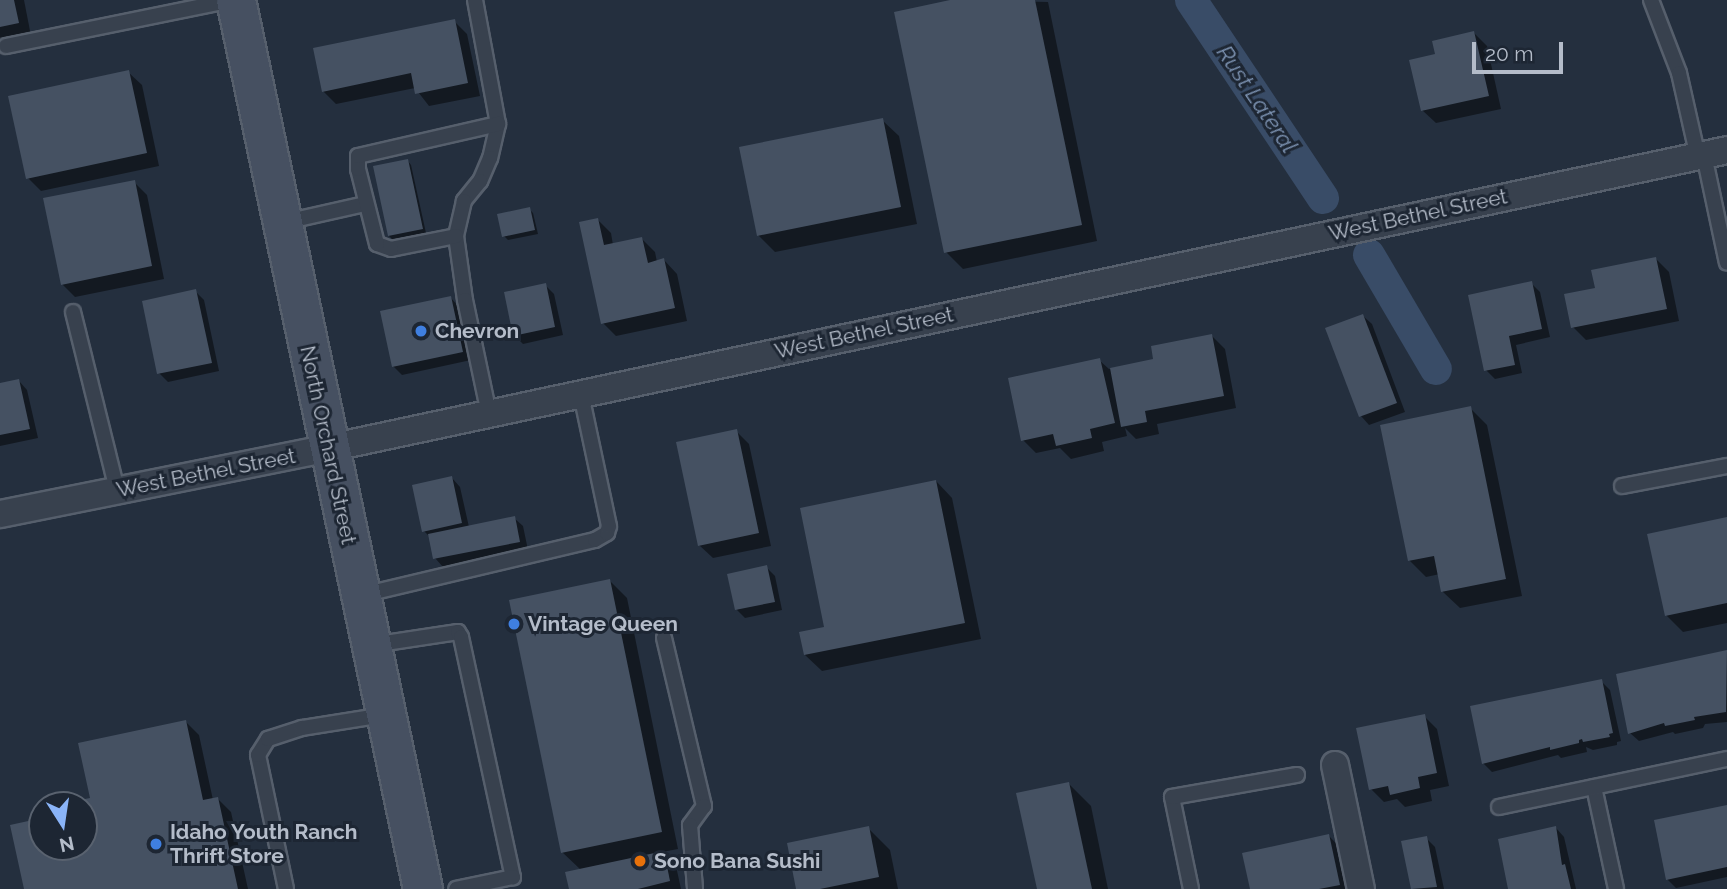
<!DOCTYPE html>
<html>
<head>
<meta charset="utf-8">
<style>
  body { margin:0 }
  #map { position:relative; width:1727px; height:889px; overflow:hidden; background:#242f3e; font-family:Raleway,sans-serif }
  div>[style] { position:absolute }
  .shadow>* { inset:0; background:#0007 }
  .canal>* { height:32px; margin:-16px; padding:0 16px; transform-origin:16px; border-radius:16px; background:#394c67 }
  .building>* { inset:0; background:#455162 }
  .roads { filter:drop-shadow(2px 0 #565f6c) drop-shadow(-2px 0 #565f6c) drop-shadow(0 2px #565f6c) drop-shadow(0 -2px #565f6c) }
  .service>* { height:14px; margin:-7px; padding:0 7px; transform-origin:7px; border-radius:7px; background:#38414e }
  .minor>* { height:26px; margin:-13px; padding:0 13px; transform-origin:13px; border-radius:13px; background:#38414e }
  .secondary>* { height:38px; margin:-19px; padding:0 19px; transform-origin:19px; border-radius:19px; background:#465061 }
  .dots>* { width:19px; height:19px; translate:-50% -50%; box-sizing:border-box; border:4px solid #1d2633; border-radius:50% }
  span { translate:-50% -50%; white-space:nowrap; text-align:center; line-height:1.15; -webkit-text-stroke:6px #1d2633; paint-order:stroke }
  .street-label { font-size:21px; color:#b4bcc9 }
  .poi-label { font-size:21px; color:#b4bcc9; font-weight:700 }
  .left { translate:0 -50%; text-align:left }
  .water-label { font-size:23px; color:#7c92b1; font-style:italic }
  .north { position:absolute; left:28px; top:791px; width:70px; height:70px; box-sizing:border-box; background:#1d2633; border:2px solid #59626f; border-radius:50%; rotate:168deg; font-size:19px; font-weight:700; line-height:28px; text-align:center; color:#b4bcc9 }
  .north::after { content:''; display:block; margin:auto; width:24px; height:32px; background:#8ab4f8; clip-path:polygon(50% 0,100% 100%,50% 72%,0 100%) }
  .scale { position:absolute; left:1472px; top:42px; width:91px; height:32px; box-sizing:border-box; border:4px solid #b4bcc9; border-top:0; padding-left:9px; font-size:21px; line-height:24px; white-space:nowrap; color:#b4bcc9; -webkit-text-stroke:5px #1d2633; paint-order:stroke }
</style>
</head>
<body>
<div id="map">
  <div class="shadow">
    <div style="clip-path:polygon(0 0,24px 0,31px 36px,0 42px)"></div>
    <div style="clip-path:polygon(958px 0,1048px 2px,1097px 241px,963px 269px,946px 252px)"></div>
    <div style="clip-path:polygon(454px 21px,467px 34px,480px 96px,429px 106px,415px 88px,336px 104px,323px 91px)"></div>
    <div style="clip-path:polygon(1474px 33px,1487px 46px,1501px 109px,1436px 123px,1422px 110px,1438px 55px)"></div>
    <div style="clip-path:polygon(128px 72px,142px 85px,159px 166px,41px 191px,28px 178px)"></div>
    <div style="clip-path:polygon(882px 120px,899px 136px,917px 224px,775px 252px,758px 235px)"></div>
    <div style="clip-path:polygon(407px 160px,411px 165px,426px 233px,393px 240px,389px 236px)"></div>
    <div style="clip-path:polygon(134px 182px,147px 195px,164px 279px,75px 297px,62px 284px)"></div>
    <div style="clip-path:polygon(529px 209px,533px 213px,538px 234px,508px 240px,504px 236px)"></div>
    <div style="clip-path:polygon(598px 220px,611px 233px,613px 245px,642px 239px,655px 252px,657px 262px,664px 260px,677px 274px,687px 321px,616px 336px,603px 323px)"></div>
    <div style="clip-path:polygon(1656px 259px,1669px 272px,1679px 321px,1586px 340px,1573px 327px,1597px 289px)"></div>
    <div style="clip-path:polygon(1531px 283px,1540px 292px,1550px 337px,1516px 345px,1522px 373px,1495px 379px,1486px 370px)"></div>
    <div style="clip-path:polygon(545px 285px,554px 294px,563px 335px,523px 344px,514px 335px)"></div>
    <div style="clip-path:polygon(195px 291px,204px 300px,219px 371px,168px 382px,159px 373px)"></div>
    <div style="clip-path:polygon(451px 298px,459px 307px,471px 360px,402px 375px,393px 366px)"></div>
    <div style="clip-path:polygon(1363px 316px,1372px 324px,1405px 412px,1369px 425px,1361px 416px)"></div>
    <div style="clip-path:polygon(1212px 336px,1225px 349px,1236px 408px,1157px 424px,1159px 434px,1136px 439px,1125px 428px,1127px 436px,1102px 442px,1104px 451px,1071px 459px,1060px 448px,1036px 453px,1023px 440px,1099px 360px,1109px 369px,1155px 360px)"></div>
    <div style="clip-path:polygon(19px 381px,27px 390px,38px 438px,0 446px,0 385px)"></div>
    <div style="clip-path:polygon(1470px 408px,1487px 425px,1522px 596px,1460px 608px,1443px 592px,1440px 574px,1426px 577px,1409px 560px)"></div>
    <div style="clip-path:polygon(736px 431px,749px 444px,771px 546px,713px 558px,699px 545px)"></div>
    <div style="clip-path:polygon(452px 478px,460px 487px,469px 527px,514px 518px,523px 526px,528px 550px,443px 567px,435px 558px,431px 538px,424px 531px)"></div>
    <div style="clip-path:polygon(936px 481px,952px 498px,981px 639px,822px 671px,805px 655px)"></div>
    <div style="clip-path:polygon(1727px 518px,1727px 623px,1683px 632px,1666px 615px)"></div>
    <div style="clip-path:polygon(766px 567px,775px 576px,782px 610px,745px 618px,737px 610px)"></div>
    <div style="clip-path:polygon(610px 581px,627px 598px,678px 849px,662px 852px,676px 866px,681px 889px,571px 889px,581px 870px,562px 852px)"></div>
    <div style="clip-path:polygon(1727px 652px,1727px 722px,1705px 724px,1703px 728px,1675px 734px,1673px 732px,1639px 741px,1630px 733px,1618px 675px)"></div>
    <div style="clip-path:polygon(1601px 681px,1610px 690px,1621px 741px,1617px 742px,1617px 745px,1593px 750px,1586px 747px,1587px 752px,1561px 758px,1558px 755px,1492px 772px,1483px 763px)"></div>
    <div style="clip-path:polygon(1424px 716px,1437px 729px,1449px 786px,1430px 790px,1432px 801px,1405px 807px,1397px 799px,1384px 802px,1371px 789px)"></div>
    <div style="clip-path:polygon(186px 722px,199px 735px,213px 800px,218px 799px,231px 812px,248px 889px,26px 889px,42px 820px,42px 847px,84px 847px,84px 805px,77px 805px,92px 799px)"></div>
    <div style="clip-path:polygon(1069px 784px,1091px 806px,1108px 889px,1039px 889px)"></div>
    <div style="clip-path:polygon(1727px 807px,1727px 877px,1676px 888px,1667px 879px)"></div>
    <div style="clip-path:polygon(868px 828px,890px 850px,898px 889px,798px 889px)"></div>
    <div style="clip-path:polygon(1556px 828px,1564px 837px,1576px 889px,1510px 889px)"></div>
    <div style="clip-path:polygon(1329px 836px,1351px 859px,1357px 889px,1252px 889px)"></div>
    <div style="clip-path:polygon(1426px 838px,1435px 847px,1444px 889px,1413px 889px,1403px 843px)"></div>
  </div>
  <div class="canal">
    <div style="left:1191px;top:0;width:238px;rotate:56.3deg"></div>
    <div style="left:1369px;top:255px;width:132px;rotate:59.6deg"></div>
  </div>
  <div class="building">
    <div style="clip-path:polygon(0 0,14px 0,19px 23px,0 27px)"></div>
    <div style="clip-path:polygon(950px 0,1035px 0,1082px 225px,944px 253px,894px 12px)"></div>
    <div style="clip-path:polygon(455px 19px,468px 83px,415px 94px,411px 73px,322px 92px,313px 48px)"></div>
    <div style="clip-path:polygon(1474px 31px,1489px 96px,1421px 111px,1409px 60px,1435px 54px,1432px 41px)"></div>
    <div style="clip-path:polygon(129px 70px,147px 153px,26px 179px,8px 96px)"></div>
    <div style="clip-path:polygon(883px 118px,901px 207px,757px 236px,739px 147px)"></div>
    <div style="clip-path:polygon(408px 159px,423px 229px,388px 236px,373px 166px)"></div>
    <div style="clip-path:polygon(135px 180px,152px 266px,61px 285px,43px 198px)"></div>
    <div style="clip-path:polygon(530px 207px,535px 230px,502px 237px,497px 214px)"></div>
    <div style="clip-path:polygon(598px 218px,604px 245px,642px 237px,648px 263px,664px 258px,675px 308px,601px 324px,579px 222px)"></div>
    <div style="clip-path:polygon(1656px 257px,1667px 309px,1571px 328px,1564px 294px,1595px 288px,1591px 270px)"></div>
    <div style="clip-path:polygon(1532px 281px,1542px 329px,1509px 336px,1515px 365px,1484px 371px,1468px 295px)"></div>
    <div style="clip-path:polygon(546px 283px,555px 327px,513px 336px,504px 292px)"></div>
    <div style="clip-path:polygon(196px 289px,212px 363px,157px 374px,142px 301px)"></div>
    <div style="clip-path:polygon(451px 296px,463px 352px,392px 367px,380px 311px)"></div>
    <div style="clip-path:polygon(1363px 314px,1397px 403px,1359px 417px,1325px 328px)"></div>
    <div style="clip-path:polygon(1212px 334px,1224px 396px,1145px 411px,1147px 422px,1121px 427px,1110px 368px,1153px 359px,1151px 346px)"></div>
    <div style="clip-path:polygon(1100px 358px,1115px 423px,1090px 429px,1092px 438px,1056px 446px,1053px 434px,1021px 441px,1008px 378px)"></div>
    <div style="clip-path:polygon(19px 379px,30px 429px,0 435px,0 383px)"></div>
    <div style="clip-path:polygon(1471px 406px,1506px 579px,1441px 592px,1434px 556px,1408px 561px,1380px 425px)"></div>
    <div style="clip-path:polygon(737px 429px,759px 533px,698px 546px,676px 442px)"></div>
    <div style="clip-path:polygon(452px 476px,462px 523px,422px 532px,412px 485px)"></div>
    <div style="clip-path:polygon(936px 480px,965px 623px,804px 655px,799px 632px,824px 627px,800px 508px)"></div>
    <div style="clip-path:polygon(515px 516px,520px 542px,433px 559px,428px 534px)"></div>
    <div style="clip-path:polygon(1727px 517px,1727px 603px,1665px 616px,1647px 534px)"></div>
    <div style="clip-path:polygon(767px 565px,775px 602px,735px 610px,727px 574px)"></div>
    <div style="clip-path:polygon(610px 579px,662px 832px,561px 853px,509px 600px)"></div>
    <div style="clip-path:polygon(1727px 650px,1726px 712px,1694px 717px,1695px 720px,1665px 726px,1664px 723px,1628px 734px,1616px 674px)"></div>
    <div style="clip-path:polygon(1602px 679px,1613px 733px,1609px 734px,1610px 737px,1583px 742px,1582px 739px,1579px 740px,1579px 743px,1550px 750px,1550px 747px,1482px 764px,1470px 706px)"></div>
    <div style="clip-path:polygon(1425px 714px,1437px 773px,1418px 777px,1420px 788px,1390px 795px,1388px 786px,1369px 790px,1356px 728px)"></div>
    <div style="clip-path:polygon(186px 720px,203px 800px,218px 797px,238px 889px,24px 889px,10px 825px,42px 818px,42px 847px,84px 847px,84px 805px,75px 805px,75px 801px,90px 798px,78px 743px)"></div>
    <div style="clip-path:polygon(1069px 782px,1092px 889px,1037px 889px,1016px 793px)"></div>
    <div style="clip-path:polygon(1727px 805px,1727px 867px,1666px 880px,1654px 820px)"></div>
    <div style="clip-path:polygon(869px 826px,879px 877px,820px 889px,796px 889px,787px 843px)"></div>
    <div style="clip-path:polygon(1556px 826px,1562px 865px,1565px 864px,1571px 889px,1508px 889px,1498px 839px)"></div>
    <div style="clip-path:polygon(1329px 834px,1340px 885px,1319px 889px,1250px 889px,1242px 853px)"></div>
    <div style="clip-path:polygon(1427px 836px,1437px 887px,1411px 889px,1401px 841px)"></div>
    <div style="clip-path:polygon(664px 851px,670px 881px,638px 889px,569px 889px,565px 872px)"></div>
  </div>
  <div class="roads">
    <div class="service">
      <div style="left:475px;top:0;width:126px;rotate:79.5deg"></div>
      <div style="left:498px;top:124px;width:35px;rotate:103deg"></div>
      <div style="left:490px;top:158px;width:25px;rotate:113deg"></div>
      <div style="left:480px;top:181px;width:26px;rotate:129deg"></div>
      <div style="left:464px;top:201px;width:36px;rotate:103deg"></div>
      <div style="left:456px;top:236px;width:65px;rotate:82deg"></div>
      <div style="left:465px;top:300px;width:116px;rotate:78.1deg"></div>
      <div style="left:1651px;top:0;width:78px;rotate:69deg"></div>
      <div style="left:1679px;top:73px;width:86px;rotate:77.3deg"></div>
      <div style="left:6px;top:46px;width:231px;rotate:-11.5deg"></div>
      <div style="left:1704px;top:155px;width:110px;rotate:78deg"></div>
      <div style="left:285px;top:222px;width:82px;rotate:-12.7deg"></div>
      <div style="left:456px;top:236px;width:66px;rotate:168.7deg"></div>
      <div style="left:391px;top:249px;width:15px;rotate:-160deg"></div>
      <div style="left:377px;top:244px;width:77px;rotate:-104.2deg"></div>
      <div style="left:358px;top:169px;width:13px;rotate:-90deg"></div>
      <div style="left:358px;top:156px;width:144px;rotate:-12.9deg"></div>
      <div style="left:73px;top:312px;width:183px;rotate:76.1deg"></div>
      <div style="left:1622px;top:486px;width:107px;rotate:-10.8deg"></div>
      <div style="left:362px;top:595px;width:239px;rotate:-13.3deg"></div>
      <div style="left:595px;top:540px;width:14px;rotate:-30deg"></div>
      <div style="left:607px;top:533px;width:7px;rotate:-74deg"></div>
      <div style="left:609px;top:526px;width:135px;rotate:-102deg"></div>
      <div style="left:664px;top:638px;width:173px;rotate:76.6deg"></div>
      <div style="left:704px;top:806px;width:24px;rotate:126deg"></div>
      <div style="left:690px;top:825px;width:64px;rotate:85.5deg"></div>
      <div style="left:372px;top:645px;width:87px;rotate:-8.6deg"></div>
      <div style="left:458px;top:632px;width:6px;rotate:59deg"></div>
      <div style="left:461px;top:637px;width:246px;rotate:77.8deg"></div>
      <div style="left:513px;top:877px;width:58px;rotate:168.1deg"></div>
      <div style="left:1594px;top:787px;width:104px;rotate:77.8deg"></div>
      <div style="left:1499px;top:807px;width:233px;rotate:-11.9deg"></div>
      <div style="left:286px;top:889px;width:137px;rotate:-101.8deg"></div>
      <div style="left:258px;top:755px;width:19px;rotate:-58deg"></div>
      <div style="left:268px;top:739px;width:36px;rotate:-18deg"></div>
      <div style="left:302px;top:728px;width:83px;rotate:-9deg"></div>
      <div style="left:1191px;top:889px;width:94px;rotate:-101.7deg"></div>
      <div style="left:1172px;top:797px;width:127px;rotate:-10deg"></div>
    </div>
    <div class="minor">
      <div style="left:0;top:514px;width:336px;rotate:-11.3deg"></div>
      <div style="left:329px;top:448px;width:1429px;rotate:-12.03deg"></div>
      <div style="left:1335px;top:765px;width:127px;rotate:78.2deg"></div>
    </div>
    <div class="secondary">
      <div style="left:236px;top:0;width:908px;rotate:78.12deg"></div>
    </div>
  </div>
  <div class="dots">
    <div style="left:421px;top:331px;background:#3f7fe0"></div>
    <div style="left:514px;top:624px;background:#3f7fe0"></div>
    <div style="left:156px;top:844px;background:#3f7fe0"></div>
    <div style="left:640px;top:861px;background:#e8710a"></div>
  </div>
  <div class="street-label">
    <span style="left:1418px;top:215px;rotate:-12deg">West Bethel Street</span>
    <span style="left:864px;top:333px;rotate:-12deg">West Bethel Street</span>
    <span style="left:328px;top:445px;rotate:78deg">North Orchard Street</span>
    <span style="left:206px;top:473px;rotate:-11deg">West Bethel Street</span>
  </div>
  <div class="poi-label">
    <span class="left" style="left:435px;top:331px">Chevron</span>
    <span class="left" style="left:528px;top:624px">Vintage Queen</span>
    <span class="left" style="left:170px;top:844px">Idaho Youth Ranch<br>Thrift Store</span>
    <span class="left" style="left:654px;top:861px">Sono Bana Sushi</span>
  </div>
  <div class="water-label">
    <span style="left:1257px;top:99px;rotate:56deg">Rust Lateral</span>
  </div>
  <div class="north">N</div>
  <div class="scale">20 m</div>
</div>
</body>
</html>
